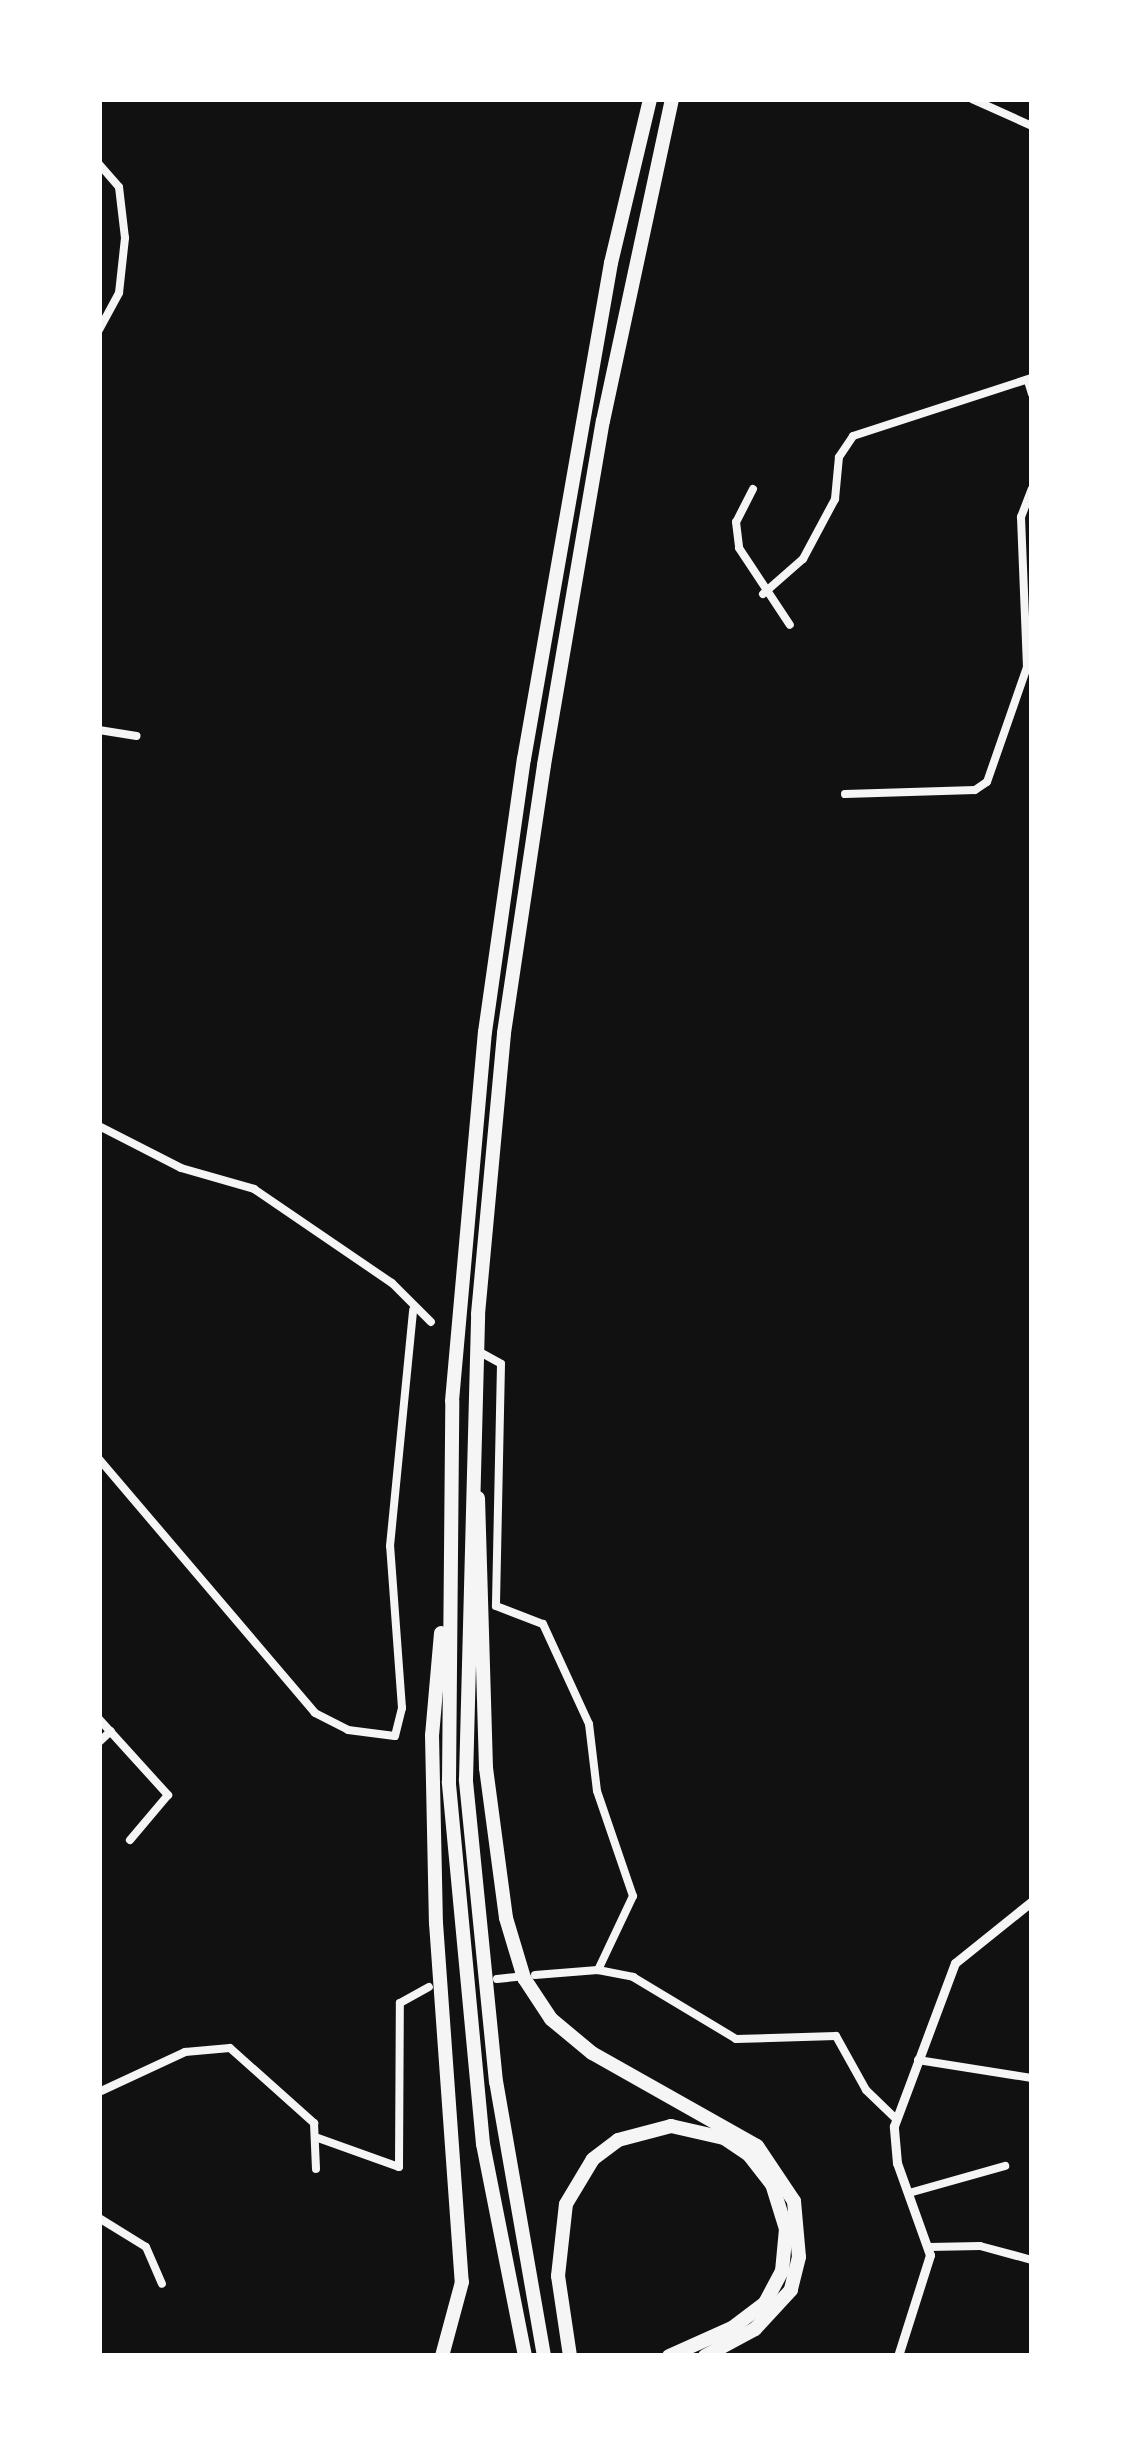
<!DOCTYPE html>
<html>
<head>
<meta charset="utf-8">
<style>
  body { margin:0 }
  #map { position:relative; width:1131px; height:2455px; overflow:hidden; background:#111; font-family:Barlow,sans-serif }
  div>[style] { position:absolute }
  .minor>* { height:8px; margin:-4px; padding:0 4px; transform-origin:4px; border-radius:4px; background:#f5f5f5 }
  .tertiary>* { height:9px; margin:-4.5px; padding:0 4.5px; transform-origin:4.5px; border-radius:4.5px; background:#f5f5f5 }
  .motorway>* { height:14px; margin:-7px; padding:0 7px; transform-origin:7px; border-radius:7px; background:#f5f5f5 }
  span { translate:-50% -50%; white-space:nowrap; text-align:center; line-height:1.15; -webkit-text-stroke:10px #fff; paint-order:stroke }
  .frame { position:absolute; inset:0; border:102px solid #fff; pointer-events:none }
</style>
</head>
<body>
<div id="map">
  <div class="minor">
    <div style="left:972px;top:99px;width:66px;rotate:24.2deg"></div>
    <div style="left:99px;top:164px;width:30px;rotate:49deg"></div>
    <div style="left:119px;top:187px;width:51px;rotate:83.3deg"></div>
    <div style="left:125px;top:238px;width:55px;rotate:96.2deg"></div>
    <div style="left:119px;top:293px;width:42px;rotate:118.4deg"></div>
    <div style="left:1028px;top:381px;width:14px;rotate:73deg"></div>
    <div style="left:753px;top:489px;width:37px;rotate:117deg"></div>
    <div style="left:736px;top:522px;width:26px;rotate:83deg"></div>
    <div style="left:739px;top:548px;width:92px;rotate:56.5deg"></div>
    <div style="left:763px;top:594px;width:53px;rotate:-41.2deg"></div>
    <div style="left:803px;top:559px;width:68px;rotate:-61.9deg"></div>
    <div style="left:835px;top:499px;width:42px;rotate:-84.6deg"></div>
    <div style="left:839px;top:457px;width:25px;rotate:-56deg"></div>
    <div style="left:853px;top:436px;width:188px;rotate:-18deg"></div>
    <div style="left:99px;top:730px;width:38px;rotate:9deg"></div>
    <div style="left:845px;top:794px;width:130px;rotate:-1.8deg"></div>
    <div style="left:975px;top:790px;width:14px;rotate:-34deg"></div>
    <div style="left:987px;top:782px;width:122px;rotate:-70.8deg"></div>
    <div style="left:1027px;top:667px;width:150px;rotate:-92.3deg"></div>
    <div style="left:1021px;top:517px;width:30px;rotate:-69deg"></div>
    <div style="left:99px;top:1126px;width:92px;rotate:27.1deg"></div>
    <div style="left:181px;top:1168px;width:76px;rotate:16deg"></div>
    <div style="left:254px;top:1189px;width:167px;rotate:34.3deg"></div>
    <div style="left:392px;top:1283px;width:55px;rotate:45deg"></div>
    <div style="left:478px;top:1351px;width:26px;rotate:29deg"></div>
    <div style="left:501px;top:1364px;width:242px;rotate:91.2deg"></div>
    <div style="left:496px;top:1606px;width:50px;rotate:21deg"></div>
    <div style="left:543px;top:1624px;width:110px;rotate:65.3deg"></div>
    <div style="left:589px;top:1724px;width:67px;rotate:83.2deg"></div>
    <div style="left:597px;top:1791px;width:111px;rotate:71.1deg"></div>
    <div style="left:633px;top:1896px;width:82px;rotate:115.3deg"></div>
    <div style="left:99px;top:1459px;width:333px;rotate:49.6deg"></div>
    <div style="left:315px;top:1713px;width:37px;rotate:27deg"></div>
    <div style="left:348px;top:1730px;width:47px;rotate:7.3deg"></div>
    <div style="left:395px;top:1736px;width:29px;rotate:-76deg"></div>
    <div style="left:402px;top:1708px;width:162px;rotate:-94.2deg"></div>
    <div style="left:390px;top:1546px;width:237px;rotate:-84.4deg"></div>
    <div style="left:99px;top:1719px;width:103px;rotate:47.8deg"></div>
    <div style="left:168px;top:1795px;width:59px;rotate:130.2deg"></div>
    <div style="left:99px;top:1742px;width:16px;rotate:-43deg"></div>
    <div style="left:535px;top:1975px;width:63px;rotate:-4.5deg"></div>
    <div style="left:598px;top:1970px;width:36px;rotate:11deg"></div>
    <div style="left:633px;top:1977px;width:120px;rotate:31deg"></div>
    <div style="left:736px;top:2039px;width:100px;rotate:-1.7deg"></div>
    <div style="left:836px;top:2036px;width:62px;rotate:60.9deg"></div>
    <div style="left:866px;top:2090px;width:42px;rotate:44deg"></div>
    <div style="left:497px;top:1979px;width:19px;rotate:-6deg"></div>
    <div style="left:918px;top:2060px;width:115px;rotate:9deg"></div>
    <div style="left:99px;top:2092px;width:95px;rotate:-24.9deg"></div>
    <div style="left:185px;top:2052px;width:45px;rotate:-5.1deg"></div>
    <div style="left:230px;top:2048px;width:113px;rotate:41.8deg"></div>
    <div style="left:314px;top:2123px;width:46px;rotate:87.5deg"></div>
    <div style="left:318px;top:2138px;width:86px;rotate:19.7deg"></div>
    <div style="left:399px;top:2167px;width:164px;rotate:-89.7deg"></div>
    <div style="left:400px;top:2003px;width:33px;rotate:-29deg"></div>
    <div style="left:909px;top:2193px;width:100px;rotate:-15.7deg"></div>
    <div style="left:99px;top:2218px;width:55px;rotate:31.7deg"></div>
    <div style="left:146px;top:2247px;width:40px;rotate:66.6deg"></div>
    <div style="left:929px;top:2247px;width:51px;rotate:-1.1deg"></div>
    <div style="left:980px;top:2246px;width:54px;rotate:15.1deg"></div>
  </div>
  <div class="tertiary">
    <div style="left:898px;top:2356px;width:106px;rotate:-72.4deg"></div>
    <div style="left:930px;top:2255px;width:98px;rotate:-109.7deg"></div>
    <div style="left:897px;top:2163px;width:37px;rotate:-95deg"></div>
    <div style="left:894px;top:2126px;width:174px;rotate:-69.5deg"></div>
    <div style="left:955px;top:1963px;width:99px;rotate:-38.8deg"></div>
  </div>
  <div class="motorway">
    <div style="left:478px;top:1498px;width:270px;rotate:88.3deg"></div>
    <div style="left:486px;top:1768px;width:151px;rotate:82.4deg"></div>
    <div style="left:506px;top:1918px;width:63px;rotate:73.3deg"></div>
    <div style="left:524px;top:1978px;width:49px;rotate:56.6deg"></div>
    <div style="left:551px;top:2019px;width:53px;rotate:39.7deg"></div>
    <div style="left:592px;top:2053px;width:189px;rotate:29.4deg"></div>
    <div style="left:757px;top:2146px;width:66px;rotate:56.1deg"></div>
    <div style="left:794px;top:2201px;width:56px;rotate:84.9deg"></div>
    <div style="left:799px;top:2257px;width:34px;rotate:104deg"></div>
    <div style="left:791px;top:2290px;width:53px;rotate:132.7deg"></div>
    <div style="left:755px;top:2329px;width:57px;rotate:151.6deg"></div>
    <div style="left:441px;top:1633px;width:102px;rotate:95deg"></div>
    <div style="left:432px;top:1735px;width:188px;rotate:88.8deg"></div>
    <div style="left:436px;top:1923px;width:360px;rotate:85.9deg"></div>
    <div style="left:462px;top:2282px;width:77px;rotate:105.1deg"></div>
    <div style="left:525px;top:2356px;width:216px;rotate:-101.2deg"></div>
    <div style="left:483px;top:2144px;width:364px;rotate:-95.4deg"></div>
    <div style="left:449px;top:1782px;width:381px;rotate:-89.5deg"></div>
    <div style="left:452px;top:1401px;width:370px;rotate:-84.9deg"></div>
    <div style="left:485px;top:1032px;width:276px;rotate:-81.9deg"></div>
    <div style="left:524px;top:759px;width:504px;rotate:-80.05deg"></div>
    <div style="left:611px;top:263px;width:169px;rotate:-76.6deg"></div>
    <div style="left:544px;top:2356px;width:278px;rotate:-99.9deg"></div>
    <div style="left:496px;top:2082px;width:304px;rotate:-95.7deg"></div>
    <div style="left:466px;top:1779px;width:465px;rotate:-88.5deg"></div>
    <div style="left:478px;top:1314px;width:282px;rotate:-84.7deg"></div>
    <div style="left:504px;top:1033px;width:271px;rotate:-81.5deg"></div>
    <div style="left:544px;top:765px;width:349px;rotate:-80.3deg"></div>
    <div style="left:603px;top:421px;width:329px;rotate:-77.9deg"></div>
    <div style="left:570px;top:2356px;width:81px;rotate:-98.5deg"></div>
    <div style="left:558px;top:2276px;width:72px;rotate:-83.7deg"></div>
    <div style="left:566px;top:2204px;width:52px;rotate:-59deg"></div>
    <div style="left:593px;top:2159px;width:31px;rotate:-37deg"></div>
    <div style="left:618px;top:2140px;width:55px;rotate:-14.8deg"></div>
    <div style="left:671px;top:2126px;width:54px;rotate:12.8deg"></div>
    <div style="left:724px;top:2138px;width:30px;rotate:34deg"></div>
    <div style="left:749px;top:2155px;width:37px;rotate:52deg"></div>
    <div style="left:772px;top:2184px;width:47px;rotate:72.7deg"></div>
    <div style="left:786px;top:2229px;width:42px;rotate:95.4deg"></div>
    <div style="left:782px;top:2271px;width:36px;rotate:118deg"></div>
    <div style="left:765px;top:2303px;width:41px;rotate:142.9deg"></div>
    <div style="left:732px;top:2328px;width:69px;rotate:156deg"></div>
  </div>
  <div class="frame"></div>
</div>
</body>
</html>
